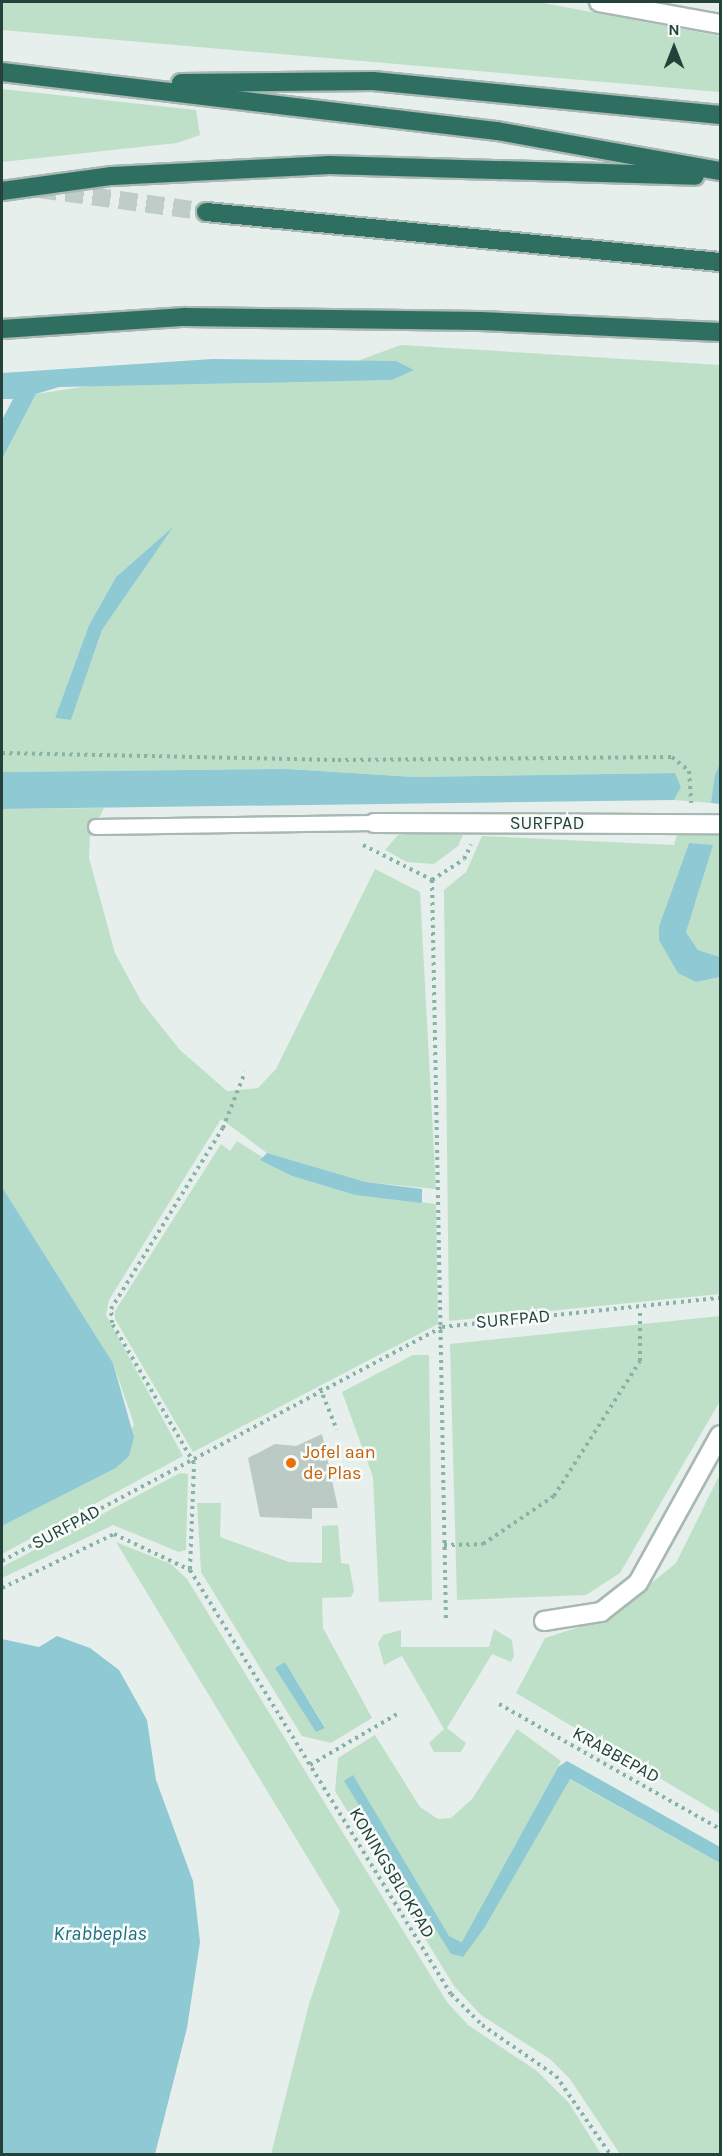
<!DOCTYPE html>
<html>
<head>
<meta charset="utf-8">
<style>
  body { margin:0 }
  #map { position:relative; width:722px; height:2156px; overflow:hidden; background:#e6efeb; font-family:Karla,sans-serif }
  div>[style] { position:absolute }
  .green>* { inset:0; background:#bfe0c8 }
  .water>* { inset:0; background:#8ec9d4 }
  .building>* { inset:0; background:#bbcac4 }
  .motorway-tunnel>* { height:18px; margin-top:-9px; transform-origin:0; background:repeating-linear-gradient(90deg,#bfccc8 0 18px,transparent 0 27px) }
  .path>* { height:4px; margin-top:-2px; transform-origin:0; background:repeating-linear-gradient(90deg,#86b3a5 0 3px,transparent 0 7.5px) }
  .roads { filter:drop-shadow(2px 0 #a8b8b2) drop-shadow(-2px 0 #a8b8b2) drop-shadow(0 2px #a8b8b2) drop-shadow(0 -2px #a8b8b2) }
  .service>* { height:14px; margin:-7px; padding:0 7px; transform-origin:7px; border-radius:7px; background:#fff }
  .minor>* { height:18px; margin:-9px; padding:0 9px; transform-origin:9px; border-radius:9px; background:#fff }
  .motorway>* { height:18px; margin:-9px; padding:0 9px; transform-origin:9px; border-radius:9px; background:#2f6f62 }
  .dots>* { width:16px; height:16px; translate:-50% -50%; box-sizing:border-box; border:3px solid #f7fbf9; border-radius:50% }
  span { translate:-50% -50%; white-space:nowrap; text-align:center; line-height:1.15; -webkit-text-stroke:5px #f7fbf9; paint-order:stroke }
  .street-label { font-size:18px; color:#24423a }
  .food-label { font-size:18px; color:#c56008 }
  .left { translate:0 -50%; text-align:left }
  .water-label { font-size:20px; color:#1c6f80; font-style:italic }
  .frame { position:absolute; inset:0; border:3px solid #24423a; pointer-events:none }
  .north { position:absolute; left:644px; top:18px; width:60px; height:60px; -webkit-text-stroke:4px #f7fbf9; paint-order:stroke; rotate:0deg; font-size:16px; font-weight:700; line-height:24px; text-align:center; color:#24423a }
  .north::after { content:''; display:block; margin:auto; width:21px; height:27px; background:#24423a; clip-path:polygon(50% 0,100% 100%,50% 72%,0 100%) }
</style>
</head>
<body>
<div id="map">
  <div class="green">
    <div style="clip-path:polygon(2px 2px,538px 2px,720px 36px,720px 92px,2px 30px)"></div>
    <div style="clip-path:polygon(2px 89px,196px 110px,200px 135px,177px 143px,2px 162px)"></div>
    <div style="clip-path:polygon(evenodd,401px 345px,720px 365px,720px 763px,711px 803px,674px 800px,681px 787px,675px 773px,414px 777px,288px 769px,2px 772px,2px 459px,36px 394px,102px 384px,392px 380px,413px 370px,396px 361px,357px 361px,401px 345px,171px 529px,102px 630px,71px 720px,55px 718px,89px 625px,116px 577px,171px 529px)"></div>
    <div style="clip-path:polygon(104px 808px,90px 836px,89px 858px,115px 953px,141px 1001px,180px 1050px,227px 1091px,258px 1088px,276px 1069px,375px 869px,420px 892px,436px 1189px,366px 1182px,267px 1153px,221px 1119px,109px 1300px,106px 1315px,183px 1456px,2px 1554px,2px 1526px,116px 1468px,134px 1424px,113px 1363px,2px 1187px,2px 809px)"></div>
    <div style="clip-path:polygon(720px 830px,720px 957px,698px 950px,686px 932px,697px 890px,689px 843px,659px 926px,659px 940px,696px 982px,720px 977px,720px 1294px,449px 1321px,444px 890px,466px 872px,482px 836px,674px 845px,678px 831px)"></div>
    <div style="clip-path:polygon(415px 833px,463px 835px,458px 846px,434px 864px,407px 862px,385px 850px,398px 835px)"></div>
    <div style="clip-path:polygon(237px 1141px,292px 1176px,355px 1195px,436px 1204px,438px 1324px,193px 1452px,115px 1319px,115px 1311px,221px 1144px,230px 1151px)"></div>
    <div style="clip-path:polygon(720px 1316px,720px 1401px,620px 1573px,586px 1595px,457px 1600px,450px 1344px)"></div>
    <div style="clip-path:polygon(413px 1355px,429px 1355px,432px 1600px,379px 1602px,373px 1477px,342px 1392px)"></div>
    <div style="clip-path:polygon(180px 1473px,188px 1474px,186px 1550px,179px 1552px,113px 1525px,2px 1578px,2px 1567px)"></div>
    <div style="clip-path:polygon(720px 1474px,720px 1814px,516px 1693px,545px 1638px,610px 1617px,676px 1563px)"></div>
    <div style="clip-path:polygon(evenodd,197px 1503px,221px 1503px,220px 1537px,289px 1562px,322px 1563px,322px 1526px,338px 1525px,341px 1563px,349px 1564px,354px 1591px,351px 1597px,322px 1598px,323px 1628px,372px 1718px,331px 1743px,302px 1736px,201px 1572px,197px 1503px,285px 1662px,325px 1727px,325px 1728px,275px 1668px,285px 1662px)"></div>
    <div style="clip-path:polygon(116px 1542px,171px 1564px,187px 1579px,447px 2002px,468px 2025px,537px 2071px,569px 2103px,601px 2154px,271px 2154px,309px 2004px,340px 1911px)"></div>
    <div style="clip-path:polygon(494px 1629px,512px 1640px,514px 1656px,511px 1662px,492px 1654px,447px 1728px,466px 1743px,461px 1752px,434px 1752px,429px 1743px,444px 1729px,402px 1656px,384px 1665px,378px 1643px,383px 1635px,401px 1630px,401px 1647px,489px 1647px)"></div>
    <div style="clip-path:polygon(517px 1729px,561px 1761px,463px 1942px,449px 1936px,451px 1954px,462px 1957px,485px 1927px,569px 1779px,720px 1863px,720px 2154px,620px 2154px,570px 2079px,550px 2059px,481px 2015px,454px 1986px,335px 1791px,338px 1758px,375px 1735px,420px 1807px,438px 1819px,451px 1818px,472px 1799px)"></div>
  </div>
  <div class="water">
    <div style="clip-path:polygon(212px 359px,396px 361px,414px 370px,392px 380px,59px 387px,36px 394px,2px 459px,2px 420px,13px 399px,2px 399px,2px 373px)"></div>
    <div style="clip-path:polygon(173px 527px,102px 630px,71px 720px,55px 718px,89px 625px,116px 577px)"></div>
    <div style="clip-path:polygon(720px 763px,720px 804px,711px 803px,715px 775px)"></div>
    <div style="clip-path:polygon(288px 769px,414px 777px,675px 773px,681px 787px,674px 800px,2px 809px,2px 772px)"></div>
    <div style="clip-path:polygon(689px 843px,713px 845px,686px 932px,698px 950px,720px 957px,720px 977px,696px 982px,678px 973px,659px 940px,659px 926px)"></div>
    <div style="clip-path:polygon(267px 1153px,366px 1182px,422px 1189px,422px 1203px,355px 1195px,292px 1176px,260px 1160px)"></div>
    <div style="clip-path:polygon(2px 1187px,113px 1363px,134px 1437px,129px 1456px,116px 1468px,2px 1526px)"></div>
    <div style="clip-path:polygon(57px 1636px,90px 1648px,119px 1670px,147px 1720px,156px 1780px,193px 1881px,200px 1942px,187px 2028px,155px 2154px,2px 2154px,2px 1639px,39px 1647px)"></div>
    <div style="clip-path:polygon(285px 1662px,325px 1728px,316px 1732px,275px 1668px)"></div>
    <div style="clip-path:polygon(567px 1761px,720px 1847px,720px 1863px,570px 1779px,485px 1927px,463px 1957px,451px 1954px,344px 1781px,353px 1775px,449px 1936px,462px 1942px,558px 1767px)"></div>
  </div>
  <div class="building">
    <div style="clip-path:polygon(322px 1434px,338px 1508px,312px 1508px,312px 1519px,260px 1517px,248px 1458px,275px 1444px,296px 1446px)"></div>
  </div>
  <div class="motorway-tunnel">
    <div style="left:39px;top:189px;width:169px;rotate:7.8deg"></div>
  </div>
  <div class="path">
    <div style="left:2px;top:753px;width:336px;rotate:1.2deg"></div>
    <div style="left:338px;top:760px;width:334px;rotate:-0.5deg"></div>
    <div style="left:672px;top:757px;width:22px;rotate:39deg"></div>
    <div style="left:689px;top:771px;width:32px;rotate:86deg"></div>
    <div style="left:363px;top:845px;width:77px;rotate:26.9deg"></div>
    <div style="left:432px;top:880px;width:38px;rotate:-33deg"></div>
    <div style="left:464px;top:859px;width:16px;rotate:-63deg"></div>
    <div style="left:432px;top:880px;width:742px;rotate:88.92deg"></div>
    <div style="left:320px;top:1388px;width:45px;rotate:68deg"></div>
    <div style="left:444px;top:1545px;width:39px;rotate:-1deg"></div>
    <div style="left:483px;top:1544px;width:86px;rotate:-34.1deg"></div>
    <div style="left:554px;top:1496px;width:160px;rotate:-57.5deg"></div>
    <div style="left:640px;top:1361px;width:52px;rotate:-90deg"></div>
    <div style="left:2px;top:1561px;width:498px;rotate:-28deg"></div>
    <div style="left:442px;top:1327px;width:280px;rotate:-6deg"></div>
    <div style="left:190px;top:1569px;width:106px;rotate:-87.8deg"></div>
    <div style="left:194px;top:1463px;width:162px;rotate:-120.4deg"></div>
    <div style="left:112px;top:1323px;width:14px;rotate:-94deg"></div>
    <div style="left:111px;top:1309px;width:213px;rotate:-58.3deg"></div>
    <div style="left:223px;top:1128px;width:60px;rotate:-68.6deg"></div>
    <div style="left:2px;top:1588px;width:124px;rotate:-25.7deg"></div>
    <div style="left:114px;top:1534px;width:84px;rotate:25.3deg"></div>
    <div style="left:190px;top:1570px;width:498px;rotate:58.4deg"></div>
    <div style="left:451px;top:1994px;width:44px;rotate:45deg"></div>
    <div style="left:482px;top:2025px;width:90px;rotate:34.6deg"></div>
    <div style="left:556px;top:2076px;width:95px;rotate:55.3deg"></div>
    <div style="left:499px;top:1704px;width:254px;rotate:29.5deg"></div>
    <div style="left:310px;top:1765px;width:103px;rotate:-30.3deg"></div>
  </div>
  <div class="roads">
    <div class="service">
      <div style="left:96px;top:827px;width:278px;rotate:-0.8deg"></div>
    </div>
    <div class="minor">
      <div style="left:599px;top:2px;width:123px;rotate:10.3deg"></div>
      <div style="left:374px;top:823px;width:346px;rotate:0.2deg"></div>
      <div style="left:544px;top:1621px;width:58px;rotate:-9deg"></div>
      <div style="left:601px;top:1612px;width:47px;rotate:-38.1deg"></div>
      <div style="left:638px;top:1583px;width:169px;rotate:-61deg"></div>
    </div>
    <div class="motorway">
      <div style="left:2px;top:72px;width:499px;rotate:6.8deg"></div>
      <div style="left:497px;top:131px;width:227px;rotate:10.2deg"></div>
      <div style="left:181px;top:83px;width:192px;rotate:-0.6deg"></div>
      <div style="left:373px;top:81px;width:349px;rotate:5.6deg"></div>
      <div style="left:2px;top:191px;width:111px;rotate:-7.8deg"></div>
      <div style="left:112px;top:176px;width:218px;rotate:-2.9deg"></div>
      <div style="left:330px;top:165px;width:365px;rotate:1.7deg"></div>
      <div style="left:206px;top:212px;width:516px;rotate:5.56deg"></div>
      <div style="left:2px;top:329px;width:183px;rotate:-3.8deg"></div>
      <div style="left:185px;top:317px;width:295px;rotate:0.8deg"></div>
      <div style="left:480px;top:321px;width:240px;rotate:2.6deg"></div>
    </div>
  </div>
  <div class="dots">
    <div style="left:291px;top:1463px;background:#e8710a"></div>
  </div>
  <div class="street-label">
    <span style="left:547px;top:823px">SURFPAD</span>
    <span style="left:513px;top:1319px;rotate:-5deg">SURFPAD</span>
    <span style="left:66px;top:1527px;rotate:-28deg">SURFPAD</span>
    <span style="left:616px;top:1755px;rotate:29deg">KRABBEPAD</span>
    <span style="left:392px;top:1873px;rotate:59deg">KONINGSBLOKPAD</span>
  </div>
  <div class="food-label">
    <span class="left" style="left:303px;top:1463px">Jofel aan<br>de Plas</span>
  </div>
  <div class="water-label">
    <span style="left:100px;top:1933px">Krabbeplas</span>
  </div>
  <div class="frame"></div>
  <div class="north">N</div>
</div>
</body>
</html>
